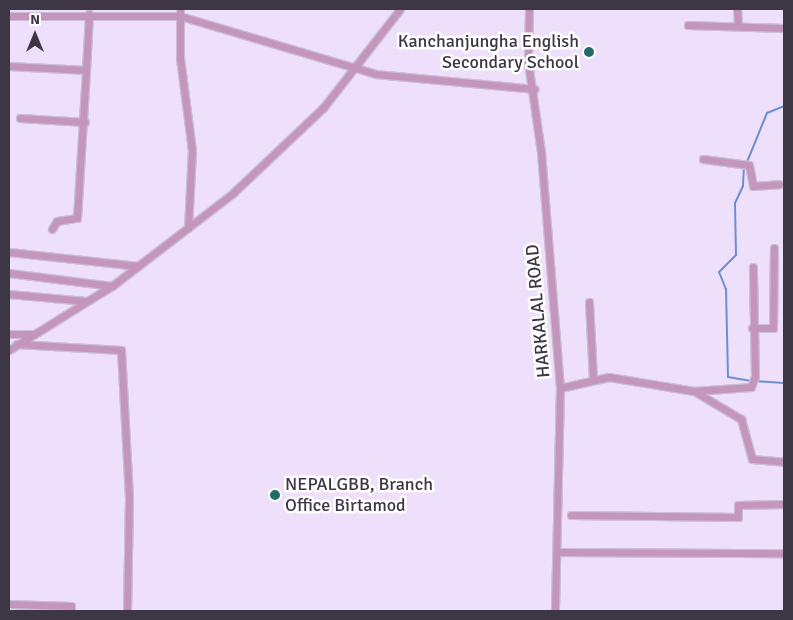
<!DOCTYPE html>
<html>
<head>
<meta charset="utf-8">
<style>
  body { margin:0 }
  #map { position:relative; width:793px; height:620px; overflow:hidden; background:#eee0fb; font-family:Signika,sans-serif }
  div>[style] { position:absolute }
  .stream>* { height:2px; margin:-1px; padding:0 1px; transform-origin:1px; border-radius:1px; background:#6d8fd0 }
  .roads { filter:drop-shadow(1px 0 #cbbed6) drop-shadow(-1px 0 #cbbed6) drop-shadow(0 1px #cbbed6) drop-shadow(0 -1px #cbbed6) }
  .minor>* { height:7px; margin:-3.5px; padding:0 3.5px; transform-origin:3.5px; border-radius:3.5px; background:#c496bc }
  .dots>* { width:14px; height:14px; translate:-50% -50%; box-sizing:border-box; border:2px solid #fff; border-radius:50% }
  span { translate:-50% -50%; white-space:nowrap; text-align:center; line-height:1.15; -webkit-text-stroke:5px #fff; paint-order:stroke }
  .poi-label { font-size:18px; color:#3d3644 }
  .right { translate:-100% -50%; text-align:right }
  .left { translate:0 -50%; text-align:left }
  .street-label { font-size:18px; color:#3d3644 }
  .frame { position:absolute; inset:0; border:10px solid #3d3644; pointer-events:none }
  .north { position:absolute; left:10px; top:10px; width:50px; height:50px; -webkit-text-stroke:4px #fff; paint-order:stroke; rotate:0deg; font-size:14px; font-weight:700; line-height:20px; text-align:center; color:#3d3644 }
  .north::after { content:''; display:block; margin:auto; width:18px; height:22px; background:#3d3644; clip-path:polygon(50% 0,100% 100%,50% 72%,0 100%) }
</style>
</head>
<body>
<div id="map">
  <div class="stream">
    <div style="left:747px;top:162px;width:53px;rotate:-67.8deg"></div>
    <div style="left:767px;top:113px;width:18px;rotate:-22deg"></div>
    <div style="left:744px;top:166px;width:20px;rotate:93deg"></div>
    <div style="left:743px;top:186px;width:19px;rotate:115deg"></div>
    <div style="left:735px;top:203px;width:52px;rotate:88.9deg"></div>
    <div style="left:736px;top:255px;width:24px;rotate:135deg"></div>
    <div style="left:719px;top:272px;width:18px;rotate:68deg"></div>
    <div style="left:726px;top:289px;width:88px;rotate:88.7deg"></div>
    <div style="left:728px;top:377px;width:22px;rotate:10deg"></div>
    <div style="left:755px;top:381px;width:29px;rotate:4deg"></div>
  </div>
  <div class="roads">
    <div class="minor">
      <div style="left:180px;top:9px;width:49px;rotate:90deg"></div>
      <div style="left:180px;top:58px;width:93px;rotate:82.6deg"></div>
      <div style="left:192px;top:150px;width:78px;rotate:92.9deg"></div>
      <div style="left:529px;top:9px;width:53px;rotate:91.1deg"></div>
      <div style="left:528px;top:62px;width:91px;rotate:81.8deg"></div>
      <div style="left:541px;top:152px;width:237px;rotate:85.4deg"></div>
      <div style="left:560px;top:388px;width:223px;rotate:91.3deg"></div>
      <div style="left:737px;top:9px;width:15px;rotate:86deg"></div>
      <div style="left:9px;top:16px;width:171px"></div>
      <div style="left:180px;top:16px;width:204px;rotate:16.5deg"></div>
      <div style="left:376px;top:74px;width:159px;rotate:5.4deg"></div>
      <div style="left:688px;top:25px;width:96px;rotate:1.8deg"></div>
      <div style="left:9px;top:66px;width:77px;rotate:3deg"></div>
      <div style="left:86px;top:70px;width:56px;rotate:-86.9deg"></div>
      <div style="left:20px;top:118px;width:65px;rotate:3.5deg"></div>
      <div style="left:703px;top:159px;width:46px;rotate:7.4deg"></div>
      <div style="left:749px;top:165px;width:21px;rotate:79deg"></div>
      <div style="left:753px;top:186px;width:26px;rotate:-4deg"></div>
      <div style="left:52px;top:229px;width:9px;rotate:-58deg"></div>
      <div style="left:57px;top:221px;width:20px;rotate:-9deg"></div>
      <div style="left:77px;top:218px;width:148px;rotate:-86.5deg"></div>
      <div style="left:9px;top:252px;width:130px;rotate:6.2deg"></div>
      <div style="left:9px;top:273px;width:104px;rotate:7.2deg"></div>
      <div style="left:9px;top:294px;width:77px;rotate:5.2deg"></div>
      <div style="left:589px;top:302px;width:76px;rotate:87deg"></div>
      <div style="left:752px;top:328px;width:21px"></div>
      <div style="left:773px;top:328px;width:80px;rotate:-89.3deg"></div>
      <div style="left:9px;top:334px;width:24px"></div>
      <div style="left:17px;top:344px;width:104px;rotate:3.3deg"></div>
      <div style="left:121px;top:350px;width:148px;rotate:86.9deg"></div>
      <div style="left:129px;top:498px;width:113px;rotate:91deg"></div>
      <div style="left:9px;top:350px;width:121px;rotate:-31.9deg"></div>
      <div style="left:112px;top:286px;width:153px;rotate:-37.5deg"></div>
      <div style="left:233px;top:193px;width:124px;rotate:-43.4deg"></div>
      <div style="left:323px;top:108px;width:125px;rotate:-52.1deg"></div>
      <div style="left:560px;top:388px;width:50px;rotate:-12.7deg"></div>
      <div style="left:609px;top:377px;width:86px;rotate:9.4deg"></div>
      <div style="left:694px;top:391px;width:55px;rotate:30.8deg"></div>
      <div style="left:741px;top:419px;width:41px;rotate:74.6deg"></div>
      <div style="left:752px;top:459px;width:32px;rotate:5deg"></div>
      <div style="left:694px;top:391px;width:57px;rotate:-4deg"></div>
      <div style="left:751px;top:387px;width:12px;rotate:-70deg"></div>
      <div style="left:755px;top:376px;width:109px;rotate:-91.1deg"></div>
      <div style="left:571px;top:515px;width:167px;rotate:0.7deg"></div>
      <div style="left:738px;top:517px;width:12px;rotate:-90deg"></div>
      <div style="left:738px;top:505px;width:46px;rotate:-1.2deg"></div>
      <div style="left:557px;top:552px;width:227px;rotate:0.3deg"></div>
      <div style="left:9px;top:604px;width:62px;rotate:1.8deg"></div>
      <div style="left:71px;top:606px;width:5px;rotate:90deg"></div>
    </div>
  </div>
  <div class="dots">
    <div style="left:589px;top:52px;background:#206c69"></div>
    <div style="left:275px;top:495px;background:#206c69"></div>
  </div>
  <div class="poi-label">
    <span class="right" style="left:579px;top:52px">Kanchanjungha English<br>Secondary School</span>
    <span class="left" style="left:285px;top:495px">NEPALGBB, Branch<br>Office Birtamod</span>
  </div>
  <div class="street-label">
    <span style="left:538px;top:311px;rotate:-95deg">HARKALAL ROAD</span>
  </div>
  <div class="frame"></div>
  <div class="north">N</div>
</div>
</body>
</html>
